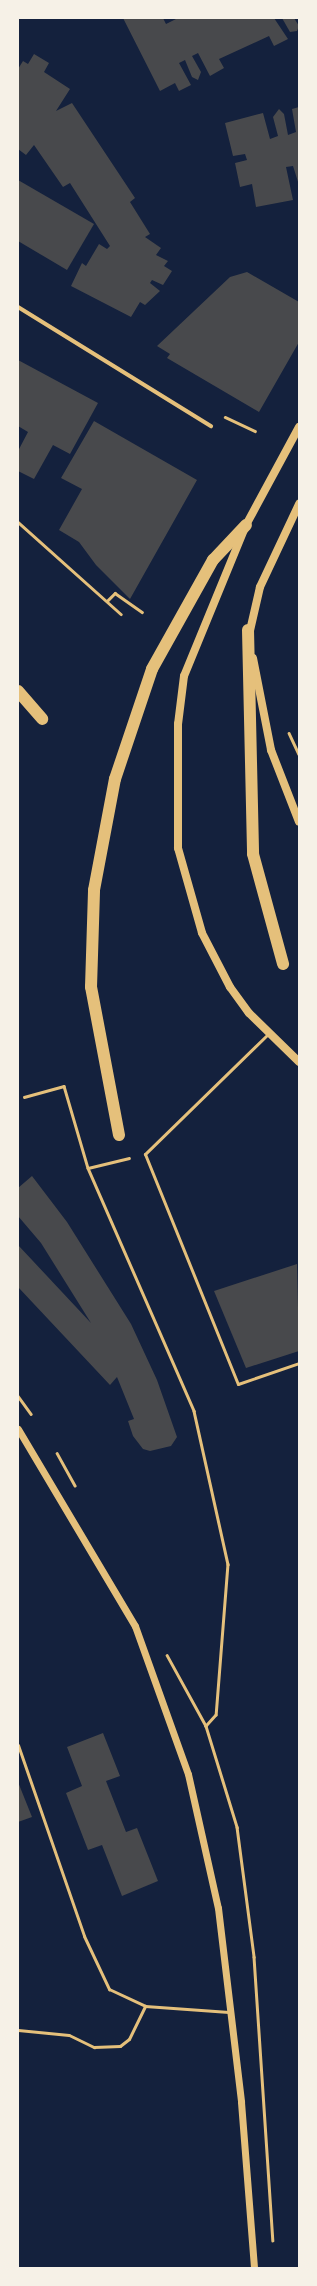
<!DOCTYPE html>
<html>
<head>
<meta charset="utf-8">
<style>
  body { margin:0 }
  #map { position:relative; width:317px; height:2286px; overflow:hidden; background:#14213d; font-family:Helvetica,sans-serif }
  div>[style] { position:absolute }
  .building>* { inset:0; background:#48494c }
  .path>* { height:2.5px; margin:-1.25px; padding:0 1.25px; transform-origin:1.25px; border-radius:1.25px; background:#e5c07b }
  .service>* { height:3px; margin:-1.5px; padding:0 1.5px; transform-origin:1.5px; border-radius:1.5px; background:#e5c07b }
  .minor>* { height:4px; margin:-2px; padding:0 2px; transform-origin:2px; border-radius:2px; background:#e5c07b }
  .tertiary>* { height:7px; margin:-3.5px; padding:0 3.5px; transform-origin:3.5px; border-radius:3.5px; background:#e5c07b }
  .secondary>* { height:8px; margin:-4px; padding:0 4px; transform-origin:4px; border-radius:4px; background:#e5c07b }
  .motorway>* { height:12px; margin:-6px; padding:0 6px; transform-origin:6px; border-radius:6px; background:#e5c07b }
  span { translate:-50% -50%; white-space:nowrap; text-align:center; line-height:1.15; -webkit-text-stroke:3.5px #f6f1e7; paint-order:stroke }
  .frame { position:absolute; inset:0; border:19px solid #f6f1e7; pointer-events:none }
</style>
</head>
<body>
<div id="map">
  <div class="building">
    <div style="clip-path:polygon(123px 18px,163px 18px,166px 24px,178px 18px,274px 18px,288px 39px,274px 46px,269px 36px,219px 59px,224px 68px,210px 76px,198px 53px,192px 56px,201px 72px,198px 80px,192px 77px,185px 60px,179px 63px,191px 85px,179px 91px,175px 83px,160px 91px)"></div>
    <div style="clip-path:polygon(282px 18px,294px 18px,299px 26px,297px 31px,290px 32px)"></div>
    <div style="clip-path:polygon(34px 54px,49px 63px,44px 72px,70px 89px,56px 111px,72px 103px,135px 198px,130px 202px,150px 234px,145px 237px,161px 248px,156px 255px,168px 261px,164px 266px,172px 271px,163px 285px,152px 280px,150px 283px,160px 291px,145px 305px,140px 302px,131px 317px,71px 286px,82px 263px,86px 266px,99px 244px,107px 249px,110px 246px,70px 183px,63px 187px,34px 145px,26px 155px,18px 149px,18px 69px,23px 61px,28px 64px)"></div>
    <div style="clip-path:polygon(299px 107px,299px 185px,293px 166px,286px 167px,293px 200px,256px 207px,252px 184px,240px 187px,235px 163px,247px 160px,245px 154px,233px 156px,225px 123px,263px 113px,270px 139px,278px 136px,273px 117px,279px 109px,284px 114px,288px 135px,296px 132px,292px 109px)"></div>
    <div style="clip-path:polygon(18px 180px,94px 224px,67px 270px,18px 241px)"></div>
    <div style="clip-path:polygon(247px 272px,299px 302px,299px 342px,259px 412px,167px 358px,170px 354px,157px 346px,230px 277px)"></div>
    <div style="clip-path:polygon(18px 360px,98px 403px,70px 454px,53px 445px,34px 479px,18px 471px,18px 451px,28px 432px,18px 426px)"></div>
    <div style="clip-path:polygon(94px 421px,197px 480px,130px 599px,96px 565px,79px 542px,59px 530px,82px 489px,61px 478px)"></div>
    <div style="clip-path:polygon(32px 1176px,67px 1222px,131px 1324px,157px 1380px,177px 1437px,171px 1446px,150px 1451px,143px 1449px,133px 1436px,128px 1421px,134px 1419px,117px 1377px,110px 1385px,18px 1287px,18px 1245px,91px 1323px,41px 1243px,18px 1216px,18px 1188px)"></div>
    <div style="clip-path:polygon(297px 1264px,299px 1351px,246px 1368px,214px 1291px)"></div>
    <div style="clip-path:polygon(103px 1733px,120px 1776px,106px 1781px,126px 1832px,137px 1828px,158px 1881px,122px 1896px,102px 1845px,88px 1850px,66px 1793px,82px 1786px,67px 1747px)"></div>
    <div style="clip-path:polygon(18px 1782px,32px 1817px,18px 1822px)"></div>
  </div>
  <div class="path">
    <div style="left:225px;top:417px;width:33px;rotate:25deg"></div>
    <div style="left:18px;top:522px;width:138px;rotate:41.8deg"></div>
    <div style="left:107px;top:601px;width:11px;rotate:-45deg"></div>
    <div style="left:115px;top:593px;width:33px;rotate:35deg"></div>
    <div style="left:289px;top:733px;width:23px;rotate:65deg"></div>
    <div style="left:24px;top:1097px;width:41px;rotate:-15.4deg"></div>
    <div style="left:64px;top:1086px;width:85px;rotate:73.7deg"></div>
    <div style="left:88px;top:1168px;width:265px;rotate:66.4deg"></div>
    <div style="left:194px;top:1411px;width:157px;rotate:77.5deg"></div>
    <div style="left:228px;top:1564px;width:151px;rotate:94.5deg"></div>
    <div style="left:216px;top:1715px;width:15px;rotate:132deg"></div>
    <div style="left:88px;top:1168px;width:42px;rotate:-13.7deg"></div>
    <div style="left:18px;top:1396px;width:22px;rotate:54deg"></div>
    <div style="left:57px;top:1453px;width:37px;rotate:61deg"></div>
    <div style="left:167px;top:1655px;width:81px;rotate:61.2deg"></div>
    <div style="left:206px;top:1726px;width:106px;rotate:72.9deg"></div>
    <div style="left:237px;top:1827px;width:131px;rotate:82.5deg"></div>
    <div style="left:254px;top:1957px;width:284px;rotate:86.2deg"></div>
  </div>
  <div class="service">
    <div style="left:268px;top:1034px;width:172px;rotate:135.7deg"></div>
    <div style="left:145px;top:1154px;width:248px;rotate:68deg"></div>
    <div style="left:238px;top:1384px;width:65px;rotate:-19deg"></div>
    <div style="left:18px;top:1745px;width:202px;rotate:70.9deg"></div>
    <div style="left:84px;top:1936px;width:59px;rotate:64.7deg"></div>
    <div style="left:109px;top:1989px;width:40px;rotate:25deg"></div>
    <div style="left:145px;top:2006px;width:84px;rotate:4.1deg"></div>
    <div style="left:18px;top:2030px;width:51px;rotate:5.6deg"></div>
    <div style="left:69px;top:2035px;width:28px;rotate:26deg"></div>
    <div style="left:94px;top:2047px;width:26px;rotate:-2deg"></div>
    <div style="left:120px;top:2046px;width:11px;rotate:-38deg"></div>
    <div style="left:129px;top:2039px;width:37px;rotate:-64deg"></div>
  </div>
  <div class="minor">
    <div style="left:18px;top:307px;width:227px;rotate:31.7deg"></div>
  </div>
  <div class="tertiary">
    <div style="left:18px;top:1429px;width:229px;rotate:59.3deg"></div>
    <div style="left:135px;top:1626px;width:157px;rotate:70.3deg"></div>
    <div style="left:188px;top:1774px;width:137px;rotate:77.4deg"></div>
    <div style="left:218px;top:1908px;width:195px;rotate:83.2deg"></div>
    <div style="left:241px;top:2102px;width:167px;rotate:85.5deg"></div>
  </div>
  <div class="secondary">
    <div style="left:299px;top:427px;width:111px;rotate:118.4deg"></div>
    <div style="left:246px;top:525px;width:163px;rotate:112.3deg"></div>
    <div style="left:184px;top:676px;width:48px;rotate:97.1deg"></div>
    <div style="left:178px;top:724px;width:124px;rotate:90deg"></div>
    <div style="left:178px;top:848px;width:88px;rotate:74.2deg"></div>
    <div style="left:202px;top:933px;width:61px;rotate:62.6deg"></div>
    <div style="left:230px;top:987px;width:32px;rotate:54deg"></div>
    <div style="left:249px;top:1013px;width:70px;rotate:44.4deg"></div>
    <div style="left:249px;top:635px;width:49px;rotate:-77.1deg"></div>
    <div style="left:260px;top:587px;width:92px;rotate:-64.8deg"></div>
    <div style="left:253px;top:658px;width:94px;rotate:78.9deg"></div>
    <div style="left:271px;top:750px;width:77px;rotate:68.7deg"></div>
  </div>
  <div class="motorway">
    <div style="left:248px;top:630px;width:224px;rotate:88.7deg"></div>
    <div style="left:253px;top:854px;width:114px;rotate:74.7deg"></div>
    <div style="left:18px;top:691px;width:37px;rotate:49deg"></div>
    <div style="left:119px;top:1135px;width:151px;rotate:-100.7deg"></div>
    <div style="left:91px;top:987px;width:97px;rotate:-88.2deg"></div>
    <div style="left:94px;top:890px;width:113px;rotate:-79.3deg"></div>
    <div style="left:115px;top:779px;width:116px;rotate:-71.4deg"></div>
    <div style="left:152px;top:669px;width:125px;rotate:-60.8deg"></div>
    <div style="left:213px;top:560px;width:48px;rotate:-46.7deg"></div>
  </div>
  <div class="frame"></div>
</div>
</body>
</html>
